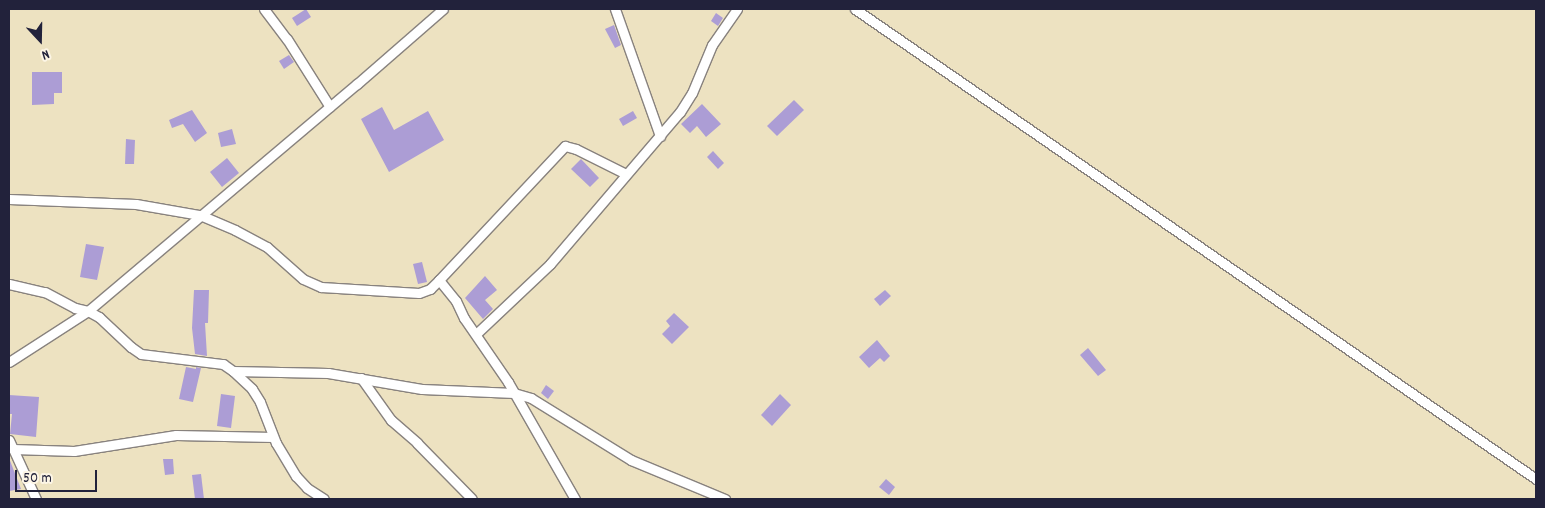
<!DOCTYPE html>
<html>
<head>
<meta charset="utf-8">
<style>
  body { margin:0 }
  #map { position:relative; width:1545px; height:508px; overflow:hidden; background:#ede2c1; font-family:Dekko,sans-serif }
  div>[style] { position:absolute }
  .building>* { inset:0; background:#ac9dd5 }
  .roads { filter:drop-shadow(1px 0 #88827e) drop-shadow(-1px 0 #88827e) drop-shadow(0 1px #88827e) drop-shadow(0 -1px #88827e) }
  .minor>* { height:9px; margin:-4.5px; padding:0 4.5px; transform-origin:4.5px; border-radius:4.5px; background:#fff }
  span { translate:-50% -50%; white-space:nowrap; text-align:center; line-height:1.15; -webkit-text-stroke:4px #fcf5e5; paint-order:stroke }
  .frame { position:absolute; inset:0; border:10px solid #22223b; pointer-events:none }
  .north { position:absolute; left:15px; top:15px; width:50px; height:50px; -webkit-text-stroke:4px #fcf5e5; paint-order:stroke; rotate:159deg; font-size:14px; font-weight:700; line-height:20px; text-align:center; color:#22223b }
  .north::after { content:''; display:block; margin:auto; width:18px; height:22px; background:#22223b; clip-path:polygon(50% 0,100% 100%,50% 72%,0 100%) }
  .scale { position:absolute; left:15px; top:470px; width:82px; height:22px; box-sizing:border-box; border:2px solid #22223b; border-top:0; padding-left:6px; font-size:15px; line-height:18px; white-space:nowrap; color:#22223b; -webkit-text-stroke:4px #fcf5e5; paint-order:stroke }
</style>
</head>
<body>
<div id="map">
  <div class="building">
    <div style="clip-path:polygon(306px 9px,311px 17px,297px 26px,292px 18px)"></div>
    <div style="clip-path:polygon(716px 13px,723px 18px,718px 26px,711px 21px)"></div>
    <div style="clip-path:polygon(614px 25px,621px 45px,615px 48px,605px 29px)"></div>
    <div style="clip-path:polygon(289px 55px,294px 62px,284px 69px,279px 61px)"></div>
    <div style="clip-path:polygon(32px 72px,62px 72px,62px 93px,54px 93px,54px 104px,32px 105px)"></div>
    <div style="clip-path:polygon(794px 100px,804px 110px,777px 136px,767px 126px)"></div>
    <div style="clip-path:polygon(702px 104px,721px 124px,706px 137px,697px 126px,690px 133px,681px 124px)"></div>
    <div style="clip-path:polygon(382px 107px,394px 130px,428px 111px,444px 140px,389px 172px,361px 119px)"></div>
    <div style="clip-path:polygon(192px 110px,207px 133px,195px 142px,183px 124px,172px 128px,169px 120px)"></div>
    <div style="clip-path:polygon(633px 111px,637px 118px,623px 126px,619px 119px)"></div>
    <div style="clip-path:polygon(232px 129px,236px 144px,221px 147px,218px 133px)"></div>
    <div style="clip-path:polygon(126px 139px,135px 140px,134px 164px,125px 164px)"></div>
    <div style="clip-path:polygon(713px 151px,724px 163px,718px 169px,707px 157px)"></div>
    <div style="clip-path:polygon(227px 158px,239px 173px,222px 187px,210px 172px)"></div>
    <div style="clip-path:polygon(581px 159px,599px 178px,590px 187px,571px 169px)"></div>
    <div style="clip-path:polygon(86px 244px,104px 247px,97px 280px,80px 277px)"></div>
    <div style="clip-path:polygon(422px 262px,427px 282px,418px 284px,413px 264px)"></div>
    <div style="clip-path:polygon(485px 276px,497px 290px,485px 300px,493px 309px,483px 319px,465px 298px)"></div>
    <div style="clip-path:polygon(194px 290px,209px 290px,208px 323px,205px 323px,207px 356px,195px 354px,192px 328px)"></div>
    <div style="clip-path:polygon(885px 290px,891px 296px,880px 306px,874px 299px)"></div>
    <div style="clip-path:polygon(674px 313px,689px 327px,672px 344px,662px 334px,670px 326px,666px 321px)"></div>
    <div style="clip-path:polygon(877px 340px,890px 356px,884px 362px,880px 358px,869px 368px,859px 357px)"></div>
    <div style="clip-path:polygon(1088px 348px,1106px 370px,1098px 376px,1080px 355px)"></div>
    <div style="clip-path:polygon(186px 367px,196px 369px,196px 367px,201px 368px,193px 402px,179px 399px)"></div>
    <div style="clip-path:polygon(546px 385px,554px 391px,548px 399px,541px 393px)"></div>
    <div style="clip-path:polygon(221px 394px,235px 396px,231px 428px,217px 426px)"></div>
    <div style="clip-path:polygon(780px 394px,791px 405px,772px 426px,761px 415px)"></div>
    <div style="clip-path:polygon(9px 395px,39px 397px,36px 437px,10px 434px,12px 414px,9px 414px)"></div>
    <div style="clip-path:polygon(9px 458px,21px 489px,9px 491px)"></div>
    <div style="clip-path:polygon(163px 459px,173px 459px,174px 474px,165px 475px)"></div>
    <div style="clip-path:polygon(201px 474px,204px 499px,195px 499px,192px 475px)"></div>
    <div style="clip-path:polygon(886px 479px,895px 487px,889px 495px,879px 487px)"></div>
  </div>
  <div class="roads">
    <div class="minor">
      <div style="left:264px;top:9px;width:38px;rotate:53deg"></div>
      <div style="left:287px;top:39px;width:80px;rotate:57.7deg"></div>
      <div style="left:615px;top:9px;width:135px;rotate:70.5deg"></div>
      <div style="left:855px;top:9px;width:827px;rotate:34.61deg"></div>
      <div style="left:9px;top:199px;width:127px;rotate:2.3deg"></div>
      <div style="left:136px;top:204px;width:65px;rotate:9.8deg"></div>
      <div style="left:200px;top:215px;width:38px;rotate:23deg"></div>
      <div style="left:235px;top:230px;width:36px;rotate:28deg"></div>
      <div style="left:267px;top:247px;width:48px;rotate:41.6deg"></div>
      <div style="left:303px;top:279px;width:20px;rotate:24deg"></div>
      <div style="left:321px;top:287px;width:98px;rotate:3.5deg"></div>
      <div style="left:419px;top:293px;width:12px;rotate:-20deg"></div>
      <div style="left:430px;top:289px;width:13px;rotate:-45deg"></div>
      <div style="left:439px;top:280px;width:27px;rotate:51deg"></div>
      <div style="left:456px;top:301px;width:19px;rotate:65deg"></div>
      <div style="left:464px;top:318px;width:78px;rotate:55.5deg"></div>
      <div style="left:508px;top:382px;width:135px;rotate:60.2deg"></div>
      <div style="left:439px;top:280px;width:184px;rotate:-46.8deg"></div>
      <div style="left:565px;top:146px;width:11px;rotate:15deg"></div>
      <div style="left:576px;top:149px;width:56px;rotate:26.6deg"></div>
      <div style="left:9px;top:284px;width:37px;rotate:13deg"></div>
      <div style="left:45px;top:292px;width:34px;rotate:28deg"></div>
      <div style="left:75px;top:308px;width:13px;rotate:13deg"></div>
      <div style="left:88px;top:311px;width:13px;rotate:29deg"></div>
      <div style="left:99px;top:317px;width:44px;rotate:43.2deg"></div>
      <div style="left:131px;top:347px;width:12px;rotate:35deg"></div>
      <div style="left:141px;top:354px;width:83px;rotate:7deg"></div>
      <div style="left:223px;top:364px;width:12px;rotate:35deg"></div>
      <div style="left:233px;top:371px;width:26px;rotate:43deg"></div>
      <div style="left:252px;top:389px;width:15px;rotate:58deg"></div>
      <div style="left:260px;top:402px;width:44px;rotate:68.7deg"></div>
      <div style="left:276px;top:443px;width:39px;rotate:59deg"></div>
      <div style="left:296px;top:476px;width:16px;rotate:47deg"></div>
      <div style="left:307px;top:488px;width:20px;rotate:33deg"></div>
      <div style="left:476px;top:334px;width:102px;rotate:-43.4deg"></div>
      <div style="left:550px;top:264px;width:200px;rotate:-49.5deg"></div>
      <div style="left:680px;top:112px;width:22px;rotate:-58deg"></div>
      <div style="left:692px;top:93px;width:52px;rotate:-67.4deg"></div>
      <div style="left:712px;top:45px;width:44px;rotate:-55.2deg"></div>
      <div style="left:9px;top:362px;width:94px;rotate:-32.8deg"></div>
      <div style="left:88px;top:311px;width:352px;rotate:-40.2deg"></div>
      <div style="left:357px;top:84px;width:114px;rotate:-41.1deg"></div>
      <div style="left:233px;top:371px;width:95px;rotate:1.2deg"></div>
      <div style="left:328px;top:373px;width:95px;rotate:9.7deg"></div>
      <div style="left:422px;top:389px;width:92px;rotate:2.5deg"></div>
      <div style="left:514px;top:393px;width:18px;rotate:16deg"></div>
      <div style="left:531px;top:398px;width:118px;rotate:31.8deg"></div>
      <div style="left:631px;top:460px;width:102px;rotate:22.5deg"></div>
      <div style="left:361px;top:378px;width:52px;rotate:54.5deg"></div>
      <div style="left:391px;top:420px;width:35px;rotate:41deg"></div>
      <div style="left:417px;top:443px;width:78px;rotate:45.5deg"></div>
      <div style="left:9px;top:440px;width:65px;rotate:65.4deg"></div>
      <div style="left:13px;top:449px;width:61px;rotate:1.9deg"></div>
      <div style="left:74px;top:451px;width:103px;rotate:-8.9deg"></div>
      <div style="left:176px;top:435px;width:97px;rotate:1.2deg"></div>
    </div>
  </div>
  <div class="frame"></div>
  <div class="north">N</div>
  <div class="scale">50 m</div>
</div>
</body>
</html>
